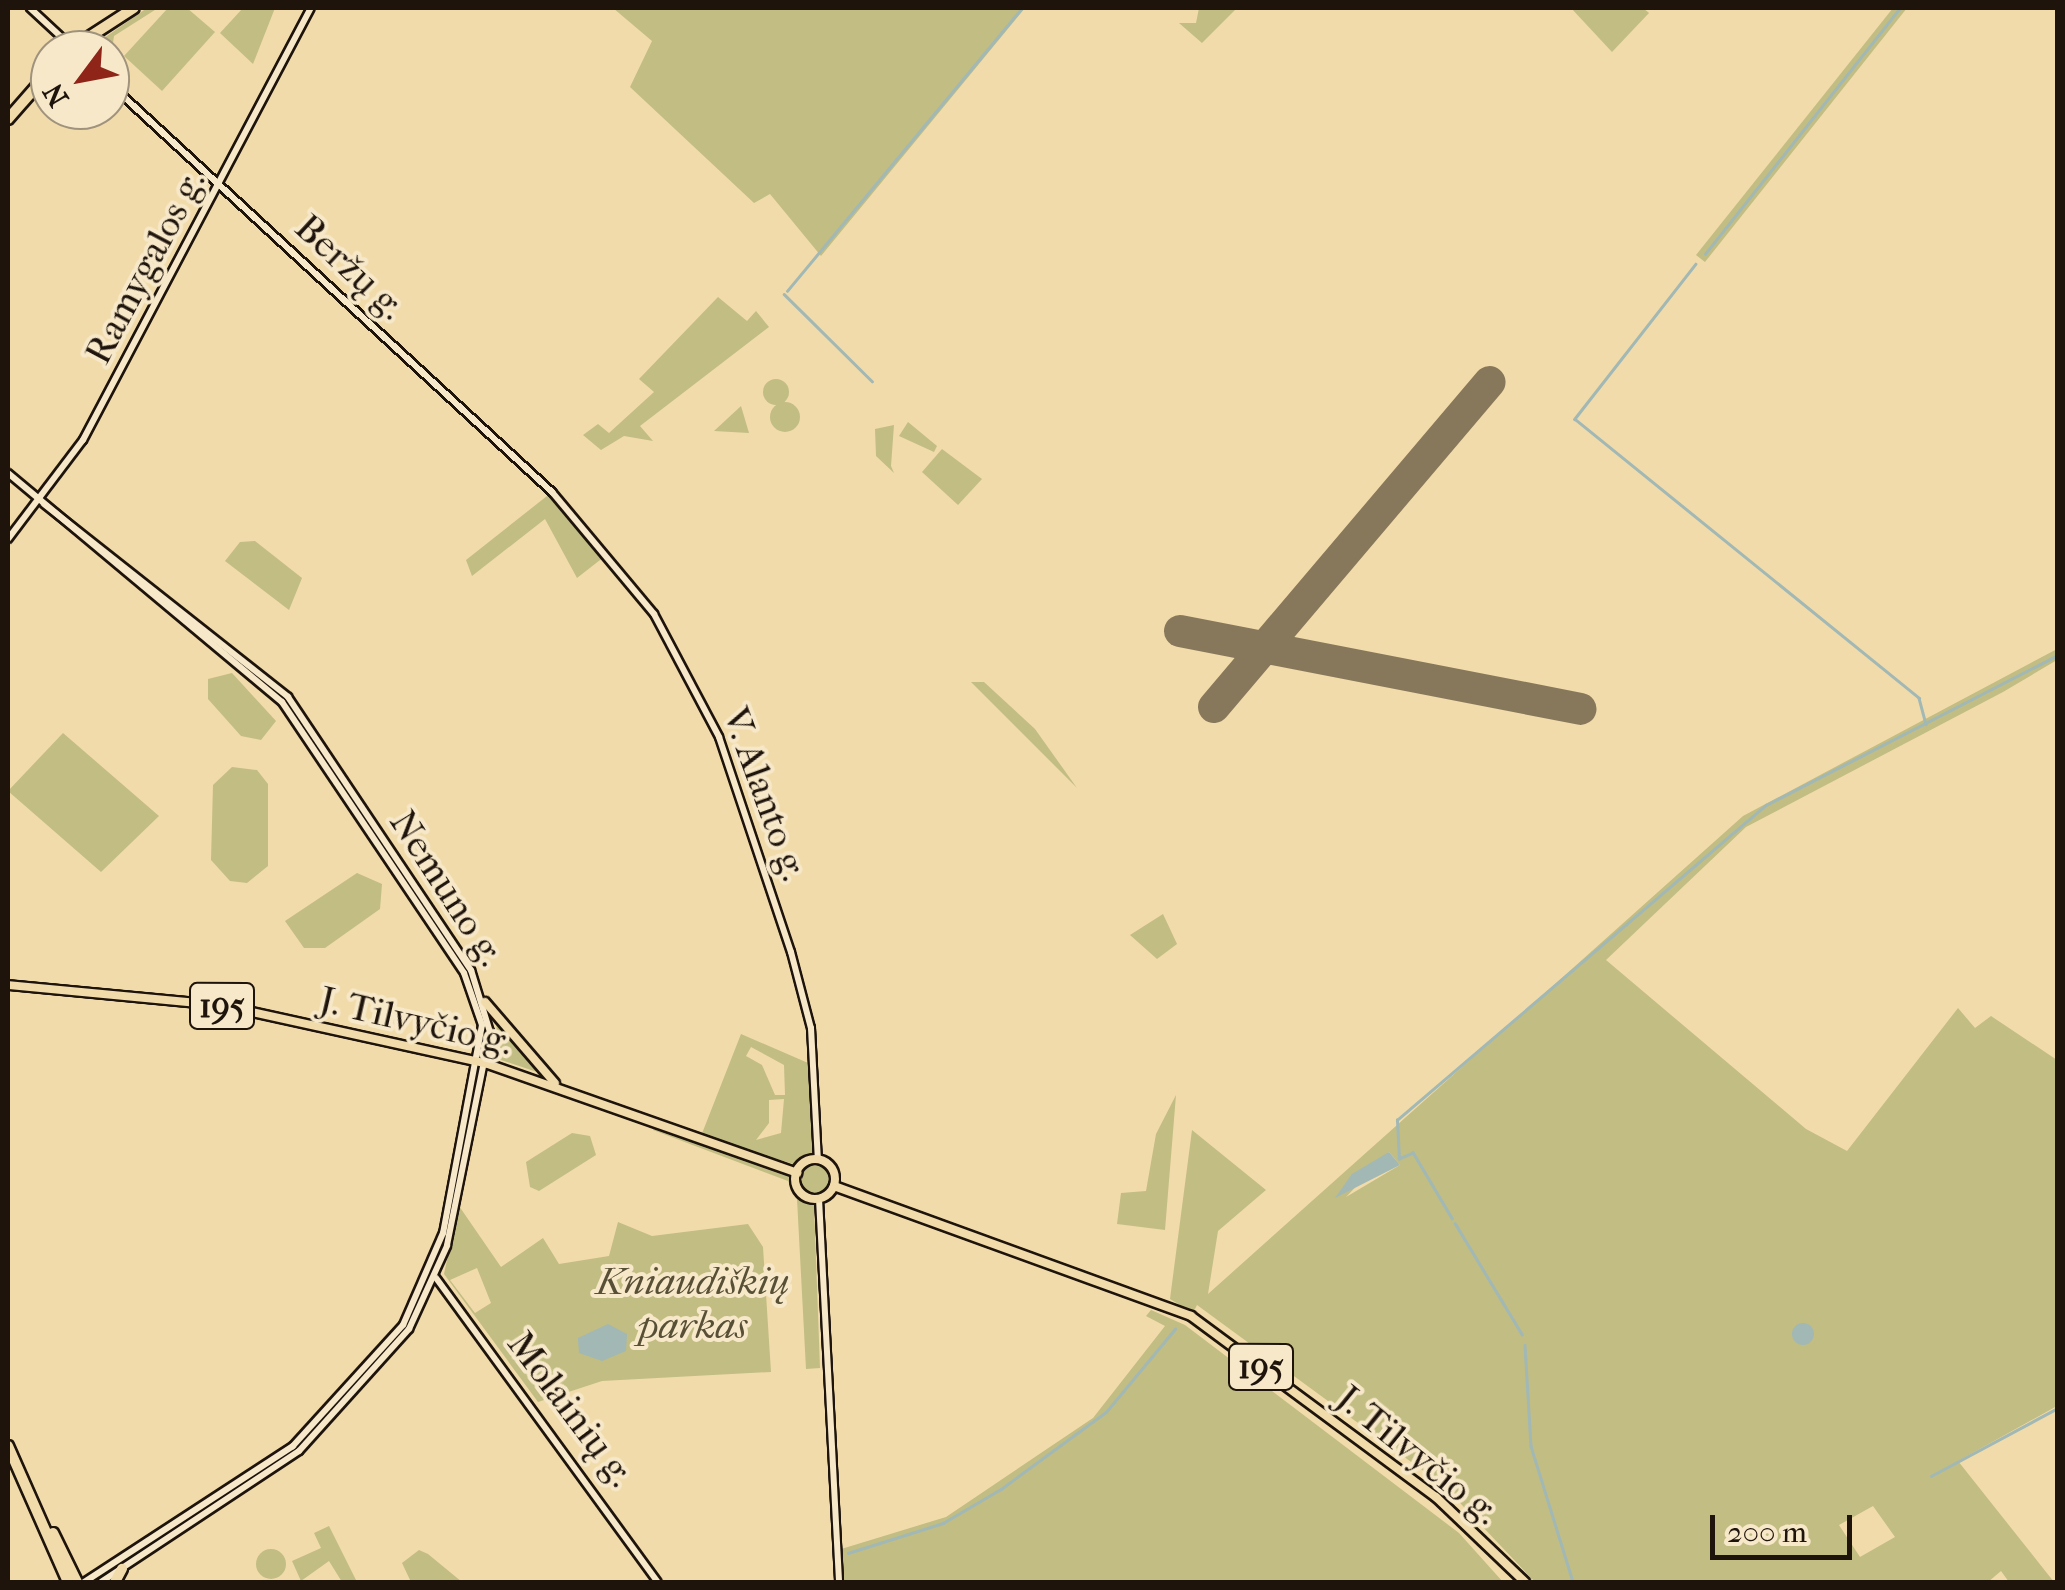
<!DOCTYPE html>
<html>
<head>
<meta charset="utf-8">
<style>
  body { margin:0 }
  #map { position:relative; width:2065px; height:1590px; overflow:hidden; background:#f1dbaa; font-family:"IM FELL French Canon",serif }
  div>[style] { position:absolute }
  .green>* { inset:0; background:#c2bd83 }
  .round { border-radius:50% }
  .water>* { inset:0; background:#a1b8b5 }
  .stream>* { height:2.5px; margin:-1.25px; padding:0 1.25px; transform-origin:1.25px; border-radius:1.25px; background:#a1b8b5 }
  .runway>* { height:32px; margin:-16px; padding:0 16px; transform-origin:16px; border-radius:16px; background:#88785b }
  .roads { filter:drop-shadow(2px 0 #1e140c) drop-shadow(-2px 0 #1e140c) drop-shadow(0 2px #1e140c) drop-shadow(0 -2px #1e140c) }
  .secondary>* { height:6px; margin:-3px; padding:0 3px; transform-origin:3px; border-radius:3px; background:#f6e8c8 }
  .primary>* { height:8px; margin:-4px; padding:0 4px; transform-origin:4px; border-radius:4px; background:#f1dbaa }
  .primary>.ring { margin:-4px; padding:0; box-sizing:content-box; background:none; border:8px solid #f1dbaa; border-radius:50% }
  .highway>* { height:10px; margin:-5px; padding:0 5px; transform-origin:5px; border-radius:5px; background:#f1dbaa }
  span { translate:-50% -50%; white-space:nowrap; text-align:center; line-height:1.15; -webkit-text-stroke:8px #f6e8c8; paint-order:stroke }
  .shield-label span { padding:2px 8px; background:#f6e8c8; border:2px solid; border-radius:8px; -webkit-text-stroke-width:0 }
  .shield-label { font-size:35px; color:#1e140c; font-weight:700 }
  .street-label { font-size:38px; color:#1e140c }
  .park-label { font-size:38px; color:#574f36; font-style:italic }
  .frame { position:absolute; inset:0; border:10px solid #1e140c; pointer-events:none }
  .north { position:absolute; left:30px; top:30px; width:100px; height:100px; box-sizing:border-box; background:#f6e8c8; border:2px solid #a0937d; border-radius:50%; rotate:238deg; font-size:28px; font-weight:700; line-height:40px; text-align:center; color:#1e140c }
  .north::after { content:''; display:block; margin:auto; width:35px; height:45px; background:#8f2418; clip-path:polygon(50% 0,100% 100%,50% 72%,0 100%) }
  .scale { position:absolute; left:1710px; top:1515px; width:142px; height:45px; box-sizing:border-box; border:5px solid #1e140c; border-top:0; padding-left:12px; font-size:30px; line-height:35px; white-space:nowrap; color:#1e140c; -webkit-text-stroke:8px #f6e8c8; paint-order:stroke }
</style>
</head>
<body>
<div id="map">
  <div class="green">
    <div style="clip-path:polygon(147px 8px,158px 8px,114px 36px,110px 64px,110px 50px,87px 50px)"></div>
    <div style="clip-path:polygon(168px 8px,187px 8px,215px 32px,162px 91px,124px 56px)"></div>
    <div style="clip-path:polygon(243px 8px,275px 8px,253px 64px,220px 33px)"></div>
    <div style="clip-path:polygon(613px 8px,1025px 8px,821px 256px,770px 194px,754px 203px,630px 87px,652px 41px)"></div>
    <div style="clip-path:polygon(1199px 8px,1237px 8px,1202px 43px,1179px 23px,1196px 23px)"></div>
    <div style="clip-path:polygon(1571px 8px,1643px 8px,1649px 13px,1612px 52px)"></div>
    <div style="clip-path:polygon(1893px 8px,1907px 8px,1705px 262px,1696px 255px)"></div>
    <div style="clip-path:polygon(718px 297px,747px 321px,756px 311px,769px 327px,640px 426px,653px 441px,624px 436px,601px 450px,583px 435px,598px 424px,609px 433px,654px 392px,639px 379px)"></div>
    <div class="round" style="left:763px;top:379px;width:26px;height:26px"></div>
    <div class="round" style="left:770px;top:402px;width:30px;height:30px"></div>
    <div style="clip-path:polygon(741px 406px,749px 433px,714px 431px)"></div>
    <div style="clip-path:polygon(908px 422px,937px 446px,934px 452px,899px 436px)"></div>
    <div style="clip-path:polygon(894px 425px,891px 466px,894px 473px,876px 456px,875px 429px)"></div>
    <div style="clip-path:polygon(942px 449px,982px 479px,958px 505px,922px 472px)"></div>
    <div style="clip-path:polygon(552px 492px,609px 553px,577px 578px,545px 519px,472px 576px,466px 560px)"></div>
    <div style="clip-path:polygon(255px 541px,302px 578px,289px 610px,225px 561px,240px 542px)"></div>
    <div style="clip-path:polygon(evenodd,2057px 649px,2057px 660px,2003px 692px,1746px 827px,1606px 960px,1806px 1129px,1847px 1151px,1958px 1008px,1975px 1028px,1991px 1016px,2057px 1060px,2057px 1406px,1958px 1461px,2054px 1582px,2009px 1582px,2001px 1571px,1988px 1582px,1535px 1582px,1444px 1486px,1197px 1305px,1193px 1313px,1170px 1299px,1192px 1130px,1266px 1190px,1218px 1231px,1208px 1294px,1743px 816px,2057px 649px,1389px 1152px,1400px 1165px,1346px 1197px,1389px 1152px,2057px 649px,1873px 1506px,1895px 1537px,1860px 1557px,1839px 1525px,1873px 1506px)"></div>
    <div style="clip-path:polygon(232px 673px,276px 721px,261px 740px,241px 736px,208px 699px,208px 679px)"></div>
    <div style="clip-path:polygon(971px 682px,984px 682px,1035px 729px,1077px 788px)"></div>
    <div style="clip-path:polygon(63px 733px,159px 816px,101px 872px,8px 791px)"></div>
    <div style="clip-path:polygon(232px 767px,257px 770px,268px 784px,268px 866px,247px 883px,230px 881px,211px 860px,213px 785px)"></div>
    <div style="clip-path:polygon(357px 873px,382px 884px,380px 909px,325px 948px,304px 948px,285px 921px)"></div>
    <div style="clip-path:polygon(1163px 914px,1177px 944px,1157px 959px,1130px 935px)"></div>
    <div style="clip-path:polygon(496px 1016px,539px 1069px,540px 1073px,498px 1059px)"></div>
    <div style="clip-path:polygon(evenodd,741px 1034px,815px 1066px,814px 1153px,797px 1165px,701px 1136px,741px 1034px,751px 1047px,784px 1065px,785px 1095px,775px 1095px,762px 1065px,746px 1056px,751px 1047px,741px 1034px,784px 1099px,781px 1133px,756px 1140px,769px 1123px,769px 1100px,784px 1099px)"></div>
    <div style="clip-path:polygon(1176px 1095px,1165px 1230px,1117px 1224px,1121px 1193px,1146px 1191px,1156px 1134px)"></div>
    <div style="clip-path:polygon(656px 1123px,785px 1172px,814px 1204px,820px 1368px,806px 1369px,797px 1199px,788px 1181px,653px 1130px)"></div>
    <div style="clip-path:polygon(572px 1133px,590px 1136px,596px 1155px,539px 1191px,530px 1187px,526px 1162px)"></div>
    <div class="round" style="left:798px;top:1162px;width:34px;height:34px"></div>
    <div style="clip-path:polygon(evenodd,459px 1206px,501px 1267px,543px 1238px,559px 1264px,609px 1256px,618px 1222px,652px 1236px,748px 1224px,763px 1247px,771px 1372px,602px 1381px,538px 1402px,444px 1274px,459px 1206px,477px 1268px,491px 1303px,475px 1313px,450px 1280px,477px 1268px)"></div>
    <div style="clip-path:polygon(1151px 1310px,1185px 1325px,1459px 1533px,1503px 1582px,842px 1582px,838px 1550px,946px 1517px,1093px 1418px,1165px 1326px,1146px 1316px)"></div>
    <div style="clip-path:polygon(329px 1526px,356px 1580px,353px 1582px,342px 1582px,329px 1561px,301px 1581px,292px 1561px,321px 1548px,314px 1533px)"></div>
    <div class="round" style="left:256px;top:1549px;width:30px;height:30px"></div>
    <div style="clip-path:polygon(419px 1550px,428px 1554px,462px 1582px,411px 1582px,402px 1563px)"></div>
  </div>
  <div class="water">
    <div style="clip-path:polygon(1389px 1152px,1400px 1165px,1335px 1198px,1352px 1174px)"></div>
    <div class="round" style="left:1792px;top:1323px;width:22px;height:22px"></div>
    <div style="clip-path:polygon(608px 1324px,627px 1334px,626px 1351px,602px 1361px,579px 1353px,578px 1338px)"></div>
  </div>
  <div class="stream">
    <div style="left:1705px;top:254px;width:314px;rotate:-51.6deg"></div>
    <div style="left:1696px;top:264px;width:197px;rotate:128deg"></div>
    <div style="left:1575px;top:419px;width:443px;rotate:39deg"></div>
    <div style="left:1919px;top:698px;width:27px;rotate:75deg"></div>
    <div style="left:787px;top:291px;width:368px;rotate:-50.3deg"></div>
    <div style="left:784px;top:294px;width:124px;rotate:44.7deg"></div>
    <div style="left:1452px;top:1219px;width:77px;rotate:-120.6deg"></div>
    <div style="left:1413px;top:1153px;width:15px;rotate:157deg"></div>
    <div style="left:1399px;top:1159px;width:39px;rotate:-93deg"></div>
    <div style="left:1397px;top:1120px;width:485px;rotate:-40.5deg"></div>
    <div style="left:1766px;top:805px;width:328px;rotate:-27.2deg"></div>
    <div style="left:1455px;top:1223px;width:130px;rotate:58.9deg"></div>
    <div style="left:1525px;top:1345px;width:101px;rotate:86.6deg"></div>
    <div style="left:1531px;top:1446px;width:142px;rotate:72.8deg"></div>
    <div style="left:1931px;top:1476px;width:144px;rotate:-28.2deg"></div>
    <div style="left:848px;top:1553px;width:100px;rotate:-17.5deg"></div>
    <div style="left:943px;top:1523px;width:67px;rotate:-30.4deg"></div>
    <div style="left:1001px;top:1489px;width:130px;rotate:-36.3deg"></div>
    <div style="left:1106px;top:1412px;width:108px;rotate:-50.3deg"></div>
  </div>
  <div class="runway">
    <div style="left:1180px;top:631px;width:408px;rotate:11deg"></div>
    <div style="left:1214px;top:707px;width:426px;rotate:-49.7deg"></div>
  </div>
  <div class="roads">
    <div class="secondary">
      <div style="left:30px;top:8px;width:59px;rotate:42.9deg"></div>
      <div style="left:110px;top:84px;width:602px;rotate:42.71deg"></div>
      <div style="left:552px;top:492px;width:159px;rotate:50.1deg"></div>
      <div style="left:654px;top:614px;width:139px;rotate:62.1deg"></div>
      <div style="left:719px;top:737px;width:227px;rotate:71.5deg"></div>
      <div style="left:791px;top:952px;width:79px;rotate:75.3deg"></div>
      <div style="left:811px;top:1028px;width:132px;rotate:87deg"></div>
      <div style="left:8px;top:473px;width:357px;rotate:39.9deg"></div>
      <div style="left:282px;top:702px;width:326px;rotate:56.1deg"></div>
      <div style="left:464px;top:973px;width:55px;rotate:70.9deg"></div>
      <div style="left:482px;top:1025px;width:212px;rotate:100.6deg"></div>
      <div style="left:443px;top:1233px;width:100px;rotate:113.5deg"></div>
      <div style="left:403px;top:1325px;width:164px;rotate:132.3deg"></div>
      <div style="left:293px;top:1446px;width:249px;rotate:146.9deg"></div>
      <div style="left:44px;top:504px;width:311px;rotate:38.3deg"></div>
      <div style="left:288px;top:697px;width:329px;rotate:56.2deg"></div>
      <div style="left:471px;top:970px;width:65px;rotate:73deg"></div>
      <div style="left:490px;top:1032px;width:218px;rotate:101.4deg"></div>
      <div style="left:447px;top:1246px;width:91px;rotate:114.6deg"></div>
      <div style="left:409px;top:1329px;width:164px;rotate:132deg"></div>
      <div style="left:299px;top:1451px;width:237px;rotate:146.5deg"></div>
      <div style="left:8px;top:539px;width:124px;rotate:-52.9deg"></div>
      <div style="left:83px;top:440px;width:488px;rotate:-62.2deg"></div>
      <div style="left:819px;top:1199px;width:384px;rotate:87deg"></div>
      <div style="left:436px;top:1278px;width:376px;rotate:53.9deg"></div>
    </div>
    <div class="primary">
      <div style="left:8px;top:985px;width:213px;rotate:5.4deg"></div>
      <div style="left:220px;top:1005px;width:274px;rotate:12.4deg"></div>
      <div style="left:488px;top:1064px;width:328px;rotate:19.4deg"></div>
      <div style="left:485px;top:1002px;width:107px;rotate:49.2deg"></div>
      <div class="ring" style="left:795px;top:1159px;width:32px;height:32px"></div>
      <div style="left:834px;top:1186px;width:380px;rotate:20deg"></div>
      <div style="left:1191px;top:1316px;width:305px;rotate:36.5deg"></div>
      <div style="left:1436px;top:1497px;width:123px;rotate:43.7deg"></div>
    </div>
    <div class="highway">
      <div style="left:69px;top:50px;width:77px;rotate:-32.9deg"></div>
      <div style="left:8px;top:119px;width:64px;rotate:-48.8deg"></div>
      <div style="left:8px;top:1446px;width:149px;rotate:66.2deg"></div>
      <div style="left:53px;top:1533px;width:55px;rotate:63.9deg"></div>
      <div style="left:115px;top:1582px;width:15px;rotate:-62deg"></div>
    </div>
  </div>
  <div class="shield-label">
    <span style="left:222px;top:1006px">195</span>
    <span style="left:1261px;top:1367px">195</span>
  </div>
  <div class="street-label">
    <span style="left:145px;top:267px;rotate:-62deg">Ramygalos g.</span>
    <span style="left:350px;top:267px;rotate:43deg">Beržų g.</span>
    <span style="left:765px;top:794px;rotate:70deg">V. Alanto g.</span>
    <span style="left:447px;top:888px;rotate:57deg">Nemuno g.</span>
    <span style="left:416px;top:1021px;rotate:13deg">J. Tilvyčio g.</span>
    <span style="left:571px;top:1409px;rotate:53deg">Molainių g.</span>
    <span style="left:1418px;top:1455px;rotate:39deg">J. Tilvyčio g.</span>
  </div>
  <div class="park-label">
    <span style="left:693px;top:1304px">Kniaudiškių<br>parkas</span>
  </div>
  <div class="frame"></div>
  <div class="north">N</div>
  <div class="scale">200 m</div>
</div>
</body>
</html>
